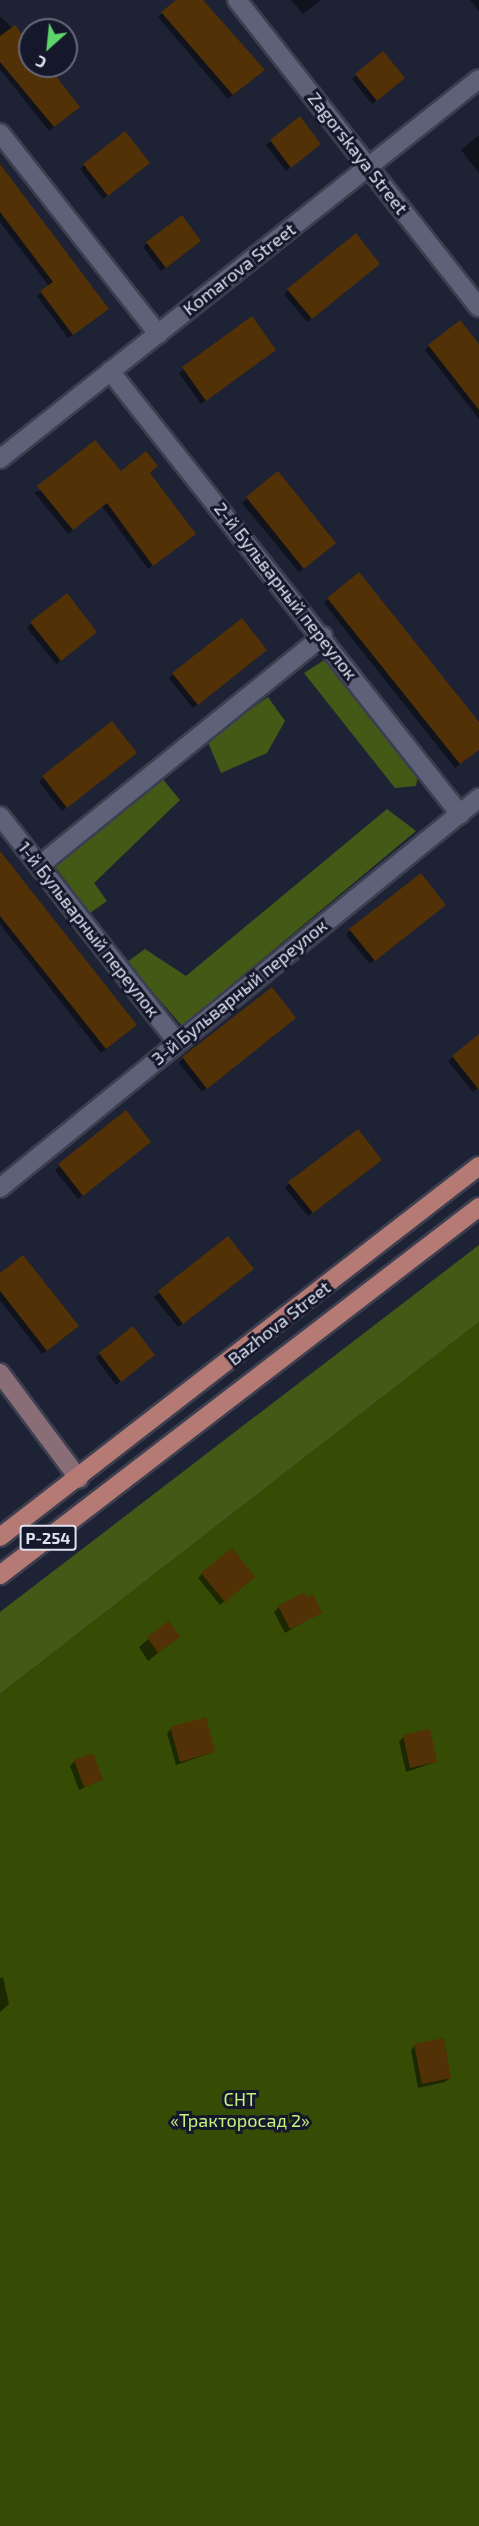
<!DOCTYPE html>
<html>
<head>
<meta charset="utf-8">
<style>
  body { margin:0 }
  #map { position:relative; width:479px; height:2526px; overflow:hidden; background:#1e2235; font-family:"Exo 2",sans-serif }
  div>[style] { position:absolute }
  .green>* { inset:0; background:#364c05 }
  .forest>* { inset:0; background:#435a17 }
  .shadow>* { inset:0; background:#0007 }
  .building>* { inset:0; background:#513105 }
  .roads { filter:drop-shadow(2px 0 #3c3f4f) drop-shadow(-2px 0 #3c3f4f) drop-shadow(0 2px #3c3f4f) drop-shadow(0 -2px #3c3f4f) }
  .street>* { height:18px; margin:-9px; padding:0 9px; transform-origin:9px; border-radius:9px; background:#5e6279 }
  .secondary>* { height:18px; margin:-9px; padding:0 9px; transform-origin:9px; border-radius:9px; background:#8a6e77 }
  .primary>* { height:18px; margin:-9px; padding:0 9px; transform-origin:9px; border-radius:9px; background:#b67a75 }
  span { translate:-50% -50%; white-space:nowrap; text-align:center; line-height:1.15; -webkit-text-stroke:6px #15182b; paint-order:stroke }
  .shield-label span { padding:2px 4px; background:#15182b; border:2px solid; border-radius:4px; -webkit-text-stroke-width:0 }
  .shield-label { font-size:16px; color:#dfe2ef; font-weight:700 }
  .street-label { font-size:18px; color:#dfe2ef }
  .park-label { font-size:18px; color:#c6f280 }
  .north { position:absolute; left:18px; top:18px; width:60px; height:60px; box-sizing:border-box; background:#15182b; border:2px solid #666979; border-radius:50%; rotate:207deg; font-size:16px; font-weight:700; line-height:24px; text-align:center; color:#dfe2ef }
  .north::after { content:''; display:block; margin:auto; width:21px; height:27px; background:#5dd56c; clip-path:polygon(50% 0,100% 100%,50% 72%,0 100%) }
</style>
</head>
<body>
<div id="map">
  <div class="green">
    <div style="clip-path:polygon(479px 1322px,479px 2526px,0 2526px,0 1694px)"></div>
  </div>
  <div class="forest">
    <div style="clip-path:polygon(329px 657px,419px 770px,416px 786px,395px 788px,304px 673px)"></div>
    <div style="clip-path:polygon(268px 697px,285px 721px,267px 753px,221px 773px,207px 740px)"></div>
    <div style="clip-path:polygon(161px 777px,180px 800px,94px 883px,107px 901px,90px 913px,54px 865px)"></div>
    <div style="clip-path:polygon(387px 809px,416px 831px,182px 1026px,127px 962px,145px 949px,186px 976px)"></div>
    <div style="clip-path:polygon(479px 1245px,479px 1322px,0 1694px,0 1612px)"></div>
  </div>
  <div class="shadow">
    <div style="clip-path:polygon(178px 0,203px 0,259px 74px,228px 99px,158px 17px)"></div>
    <div style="clip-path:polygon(291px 0,321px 0,303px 14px)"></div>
    <div style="clip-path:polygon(470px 0,479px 0,479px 11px)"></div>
    <div style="clip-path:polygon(0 16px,30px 46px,30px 66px,46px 66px,74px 111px,49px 131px,0 69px)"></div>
    <div style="clip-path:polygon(356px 75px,399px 83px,372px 104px,352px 79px)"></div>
    <div style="clip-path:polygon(300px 118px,315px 148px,286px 171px,266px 145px)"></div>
    <div style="clip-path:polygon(479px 135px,479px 173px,461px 150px)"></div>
    <div style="clip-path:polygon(84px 165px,144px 167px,103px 199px,80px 169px)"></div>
    <div style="clip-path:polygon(0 171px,103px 313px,68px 338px,37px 296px,49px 286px,0 222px)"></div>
    <div style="clip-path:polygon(147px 243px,195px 245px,161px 271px,143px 247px)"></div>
    <div style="clip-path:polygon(374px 268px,307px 322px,284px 294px,288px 290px)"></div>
    <div style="clip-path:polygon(252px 318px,270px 354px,201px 404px,179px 373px)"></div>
    <div style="clip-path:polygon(429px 346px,479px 346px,479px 419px,425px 350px)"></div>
    <div style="clip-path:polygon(121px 473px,149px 473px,190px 538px,148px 569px,102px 506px,68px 534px,34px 492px)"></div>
    <div style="clip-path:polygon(278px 473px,330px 547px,299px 572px,242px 503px)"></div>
    <div style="clip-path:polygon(328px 599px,479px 725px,479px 749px,455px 768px,324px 603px)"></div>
    <div style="clip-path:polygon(31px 624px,91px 636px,56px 664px,27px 628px)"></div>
    <div style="clip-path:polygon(261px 654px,193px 708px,169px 678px,173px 674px)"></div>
    <div style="clip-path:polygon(131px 757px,62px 811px,39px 782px,43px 777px)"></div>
    <div style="clip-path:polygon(0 856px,130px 1029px,101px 1053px,0 924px)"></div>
    <div style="clip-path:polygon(440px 909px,370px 964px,346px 935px,350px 930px)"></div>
    <div style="clip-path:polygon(294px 1018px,202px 1092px,179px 1063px,183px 1058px)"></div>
    <div style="clip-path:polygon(479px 1036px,479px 1087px,473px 1092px,448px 1061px)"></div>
    <div style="clip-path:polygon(126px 1112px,145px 1146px,78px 1199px,55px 1170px)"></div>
    <div style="clip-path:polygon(376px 1164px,308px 1216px,285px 1188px,289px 1184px)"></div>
    <div style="clip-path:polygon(228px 1238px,248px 1273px,178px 1327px,154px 1297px)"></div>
    <div style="clip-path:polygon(0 1275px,73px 1331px,42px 1354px,0 1300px)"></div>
    <div style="clip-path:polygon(100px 1354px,149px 1359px,116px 1385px,96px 1358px)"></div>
    <div style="clip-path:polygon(202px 1574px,249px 1581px,220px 1605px,198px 1578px)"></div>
    <div style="clip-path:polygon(279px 1607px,320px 1612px,285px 1633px,274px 1612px)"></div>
    <div style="clip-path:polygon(168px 1623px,178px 1637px,148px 1661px,139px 1647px)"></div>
    <div style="clip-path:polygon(171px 1729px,214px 1752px,176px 1765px,167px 1733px)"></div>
    <div style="clip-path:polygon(404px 1737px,436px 1762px,406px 1772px,399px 1741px)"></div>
    <div style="clip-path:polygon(75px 1761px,101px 1779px,79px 1790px,70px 1766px)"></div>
    <div style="clip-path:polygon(3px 1977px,9px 2004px,0 2012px,0 1978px)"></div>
    <div style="clip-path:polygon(415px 2045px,450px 2078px,445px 2082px,418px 2088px,411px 2050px)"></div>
  </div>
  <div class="building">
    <div style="clip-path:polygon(176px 0,203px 0,265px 70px,233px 95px,161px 12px)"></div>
    <div style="clip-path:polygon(15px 25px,30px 44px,30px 66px,48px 66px,80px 107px,54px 127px,0 62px,0 36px)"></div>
    <div style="clip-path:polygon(383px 51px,405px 78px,377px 101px,355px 74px)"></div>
    <div style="clip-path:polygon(300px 116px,321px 144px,291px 168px,270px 140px)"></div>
    <div style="clip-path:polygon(125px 131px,150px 163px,108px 196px,83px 164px)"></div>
    <div style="clip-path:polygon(0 164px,109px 309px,73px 335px,40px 291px,53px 282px,0 212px)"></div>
    <div style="clip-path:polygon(182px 215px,201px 241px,166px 268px,146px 242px)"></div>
    <div style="clip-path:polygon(356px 233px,380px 264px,312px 319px,287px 289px)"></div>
    <div style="clip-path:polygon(252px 316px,276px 350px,206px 401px,182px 367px)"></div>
    <div style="clip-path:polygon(460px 320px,479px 344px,479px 410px,428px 345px)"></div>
    <div style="clip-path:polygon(95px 440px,121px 471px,146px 451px,158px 466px,150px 473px,196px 534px,153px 566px,107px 503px,73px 530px,37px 486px)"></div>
    <div style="clip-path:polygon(278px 471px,336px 543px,304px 569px,246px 497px)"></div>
    <div style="clip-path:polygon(359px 572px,479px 722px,479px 750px,460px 764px,327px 598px)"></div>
    <div style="clip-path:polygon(67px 593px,97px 632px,61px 661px,30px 622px)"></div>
    <div style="clip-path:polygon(242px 618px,267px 650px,198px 705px,172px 673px)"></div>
    <div style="clip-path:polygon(112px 721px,137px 753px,67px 808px,42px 776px)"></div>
    <div style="clip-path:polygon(0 851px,137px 1025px,106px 1049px,0 916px)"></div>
    <div style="clip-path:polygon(421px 873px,446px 905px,375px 961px,349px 929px)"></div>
    <div style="clip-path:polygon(272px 987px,296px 1018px,207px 1089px,182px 1057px)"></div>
    <div style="clip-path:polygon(479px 1034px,479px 1090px,452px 1056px)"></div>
    <div style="clip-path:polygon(126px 1110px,151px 1142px,83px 1196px,58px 1164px)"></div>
    <div style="clip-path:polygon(358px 1129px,382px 1160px,313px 1213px,288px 1182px)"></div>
    <div style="clip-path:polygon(228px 1236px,254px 1269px,183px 1324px,158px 1291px)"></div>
    <div style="clip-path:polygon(23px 1255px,79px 1326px,47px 1351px,0 1291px,0 1273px)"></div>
    <div style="clip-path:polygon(133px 1326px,155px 1355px,121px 1382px,99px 1353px)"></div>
    <div style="clip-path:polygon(232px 1548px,255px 1577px,225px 1602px,201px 1573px)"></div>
    <div style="clip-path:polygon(304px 1592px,307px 1597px,313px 1594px,322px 1613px,290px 1629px,278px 1606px)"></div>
    <div style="clip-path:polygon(169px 1621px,180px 1637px,158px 1653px,147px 1637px)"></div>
    <div style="clip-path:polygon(206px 1717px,215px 1752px,180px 1762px,170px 1727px)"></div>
    <div style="clip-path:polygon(430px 1729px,437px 1762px,410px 1768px,403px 1735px)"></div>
    <div style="clip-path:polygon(93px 1753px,103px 1780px,84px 1787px,74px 1760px)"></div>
    <div style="clip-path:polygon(444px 2038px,451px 2078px,422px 2084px,414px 2044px)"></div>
  </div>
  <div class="roads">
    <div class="street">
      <div style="left:237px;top:0;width:391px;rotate:51.8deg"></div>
      <div style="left:0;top:133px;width:256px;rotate:51.8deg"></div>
      <div style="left:110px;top:371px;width:565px;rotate:51.69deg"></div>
      <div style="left:0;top:459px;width:611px;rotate:-38.43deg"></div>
      <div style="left:0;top:816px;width:287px;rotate:51.9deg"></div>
      <div style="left:40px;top:865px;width:364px;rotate:-39deg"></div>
      <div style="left:0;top:1188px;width:618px;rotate:-39.15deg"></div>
    </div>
    <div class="secondary">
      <div style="left:0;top:1373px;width:132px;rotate:53.3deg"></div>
    </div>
    <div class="primary">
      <div style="left:0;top:1537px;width:606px;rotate:-37.76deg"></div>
      <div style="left:0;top:1575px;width:604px;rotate:-37.53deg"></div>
    </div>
  </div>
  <div class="shield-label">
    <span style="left:48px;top:1538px">Р-254</span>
  </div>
  <div class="street-label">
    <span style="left:358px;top:153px;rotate:52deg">Zagorskaya Street</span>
    <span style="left:239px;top:269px;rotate:-38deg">Komarova Street</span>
    <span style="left:286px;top:591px;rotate:52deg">2-й Бульварный переулок</span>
    <span style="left:89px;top:929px;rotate:52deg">1-й Бульварный переулок</span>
    <span style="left:239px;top:992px;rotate:-39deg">3-й Бульварный переулок</span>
    <span style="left:279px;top:1323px;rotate:-38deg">Bazhova Street</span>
  </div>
  <div class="park-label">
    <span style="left:240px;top:2110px">СНТ<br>«Тракторосад 2»</span>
  </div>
  <div class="north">С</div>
</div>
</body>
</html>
